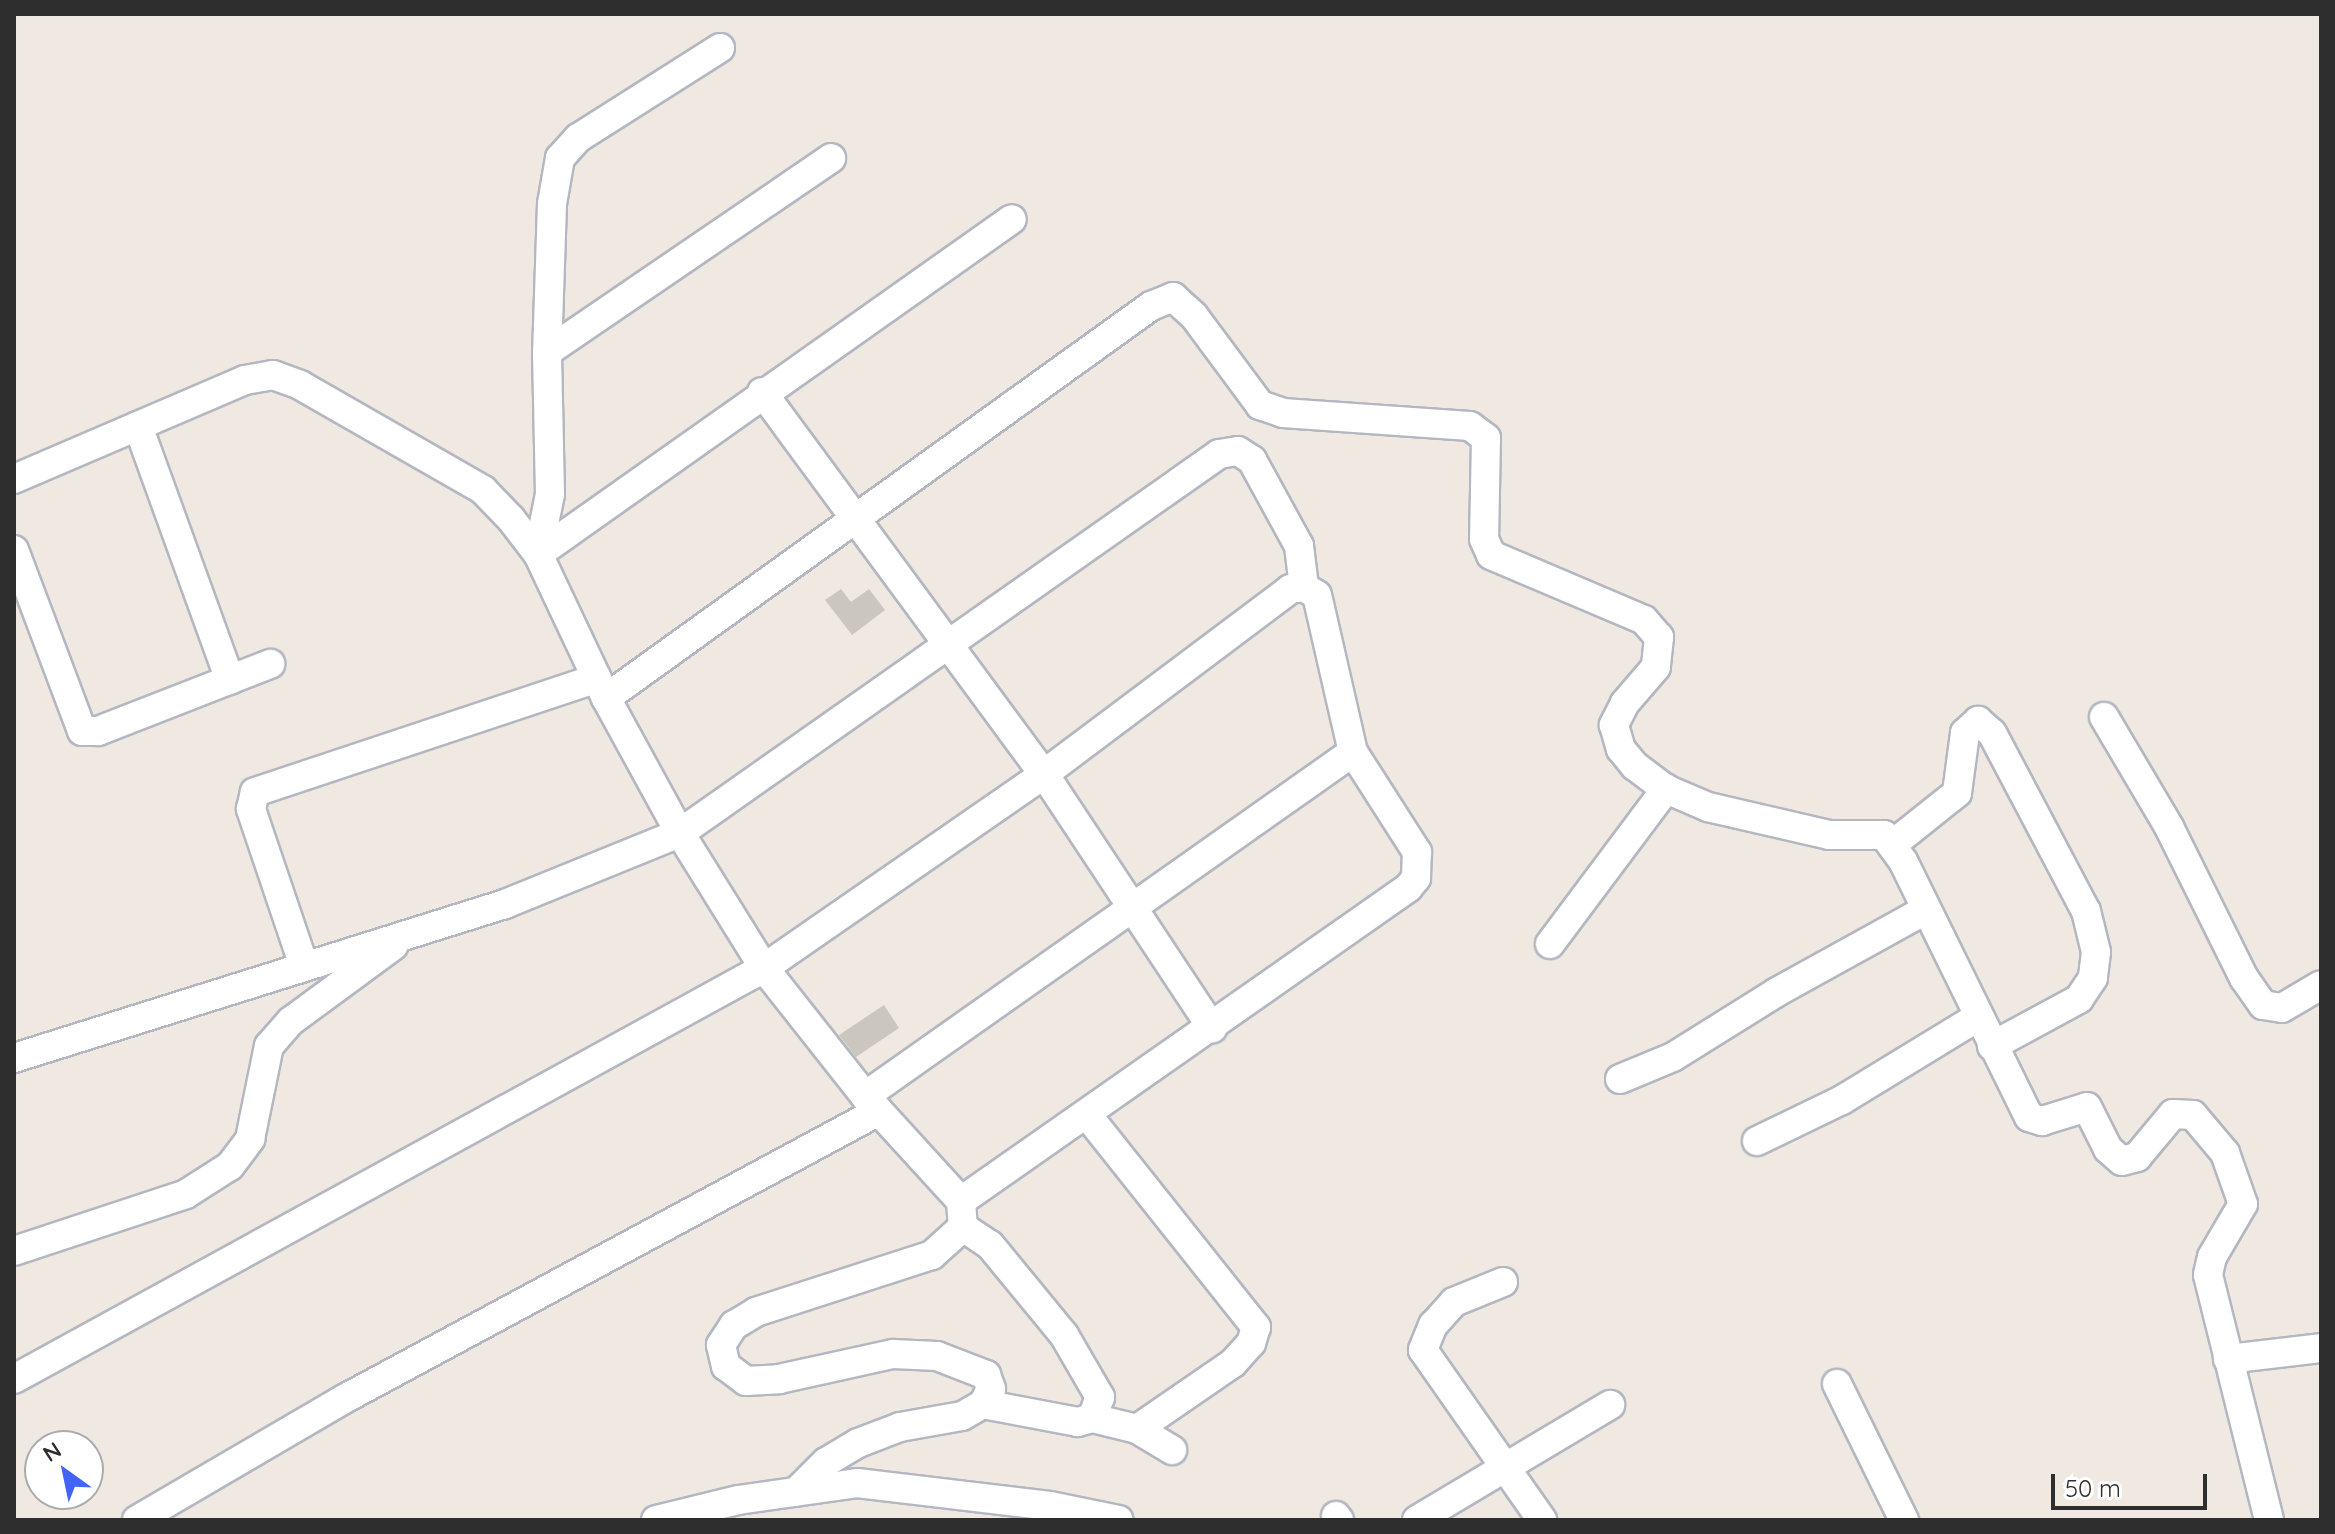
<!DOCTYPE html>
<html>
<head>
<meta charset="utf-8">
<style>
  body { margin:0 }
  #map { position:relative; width:2335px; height:1534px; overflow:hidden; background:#efe9e1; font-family:Quicksand,sans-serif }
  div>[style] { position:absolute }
  .building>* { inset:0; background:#cbc7bf }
  .roads { filter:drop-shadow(2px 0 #b4b7c1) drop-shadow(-2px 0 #b4b7c1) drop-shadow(0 2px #b4b7c1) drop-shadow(0 -2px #b4b7c1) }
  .minor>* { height:28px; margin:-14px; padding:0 14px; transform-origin:14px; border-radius:14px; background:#fff }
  span { translate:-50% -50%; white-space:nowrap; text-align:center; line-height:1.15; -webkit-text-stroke:6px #fff; paint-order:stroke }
  .frame { position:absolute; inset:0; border:16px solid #2e2e2e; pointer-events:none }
  .north { position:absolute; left:24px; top:1430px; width:80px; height:80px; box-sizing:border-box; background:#fff; border:2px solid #ababab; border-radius:50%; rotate:327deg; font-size:22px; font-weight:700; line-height:32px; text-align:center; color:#2e2e2e }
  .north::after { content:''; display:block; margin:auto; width:28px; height:36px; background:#4264fb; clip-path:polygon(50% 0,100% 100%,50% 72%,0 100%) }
  .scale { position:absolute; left:2051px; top:1474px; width:156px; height:36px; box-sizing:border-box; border:4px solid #2e2e2e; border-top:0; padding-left:10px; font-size:24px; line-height:28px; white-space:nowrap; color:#2e2e2e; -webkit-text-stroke:6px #fff; paint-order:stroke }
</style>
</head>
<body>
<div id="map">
  <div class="building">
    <div style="clip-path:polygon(841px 589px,851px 602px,869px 589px,885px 610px,852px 635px,825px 600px)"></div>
    <div style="clip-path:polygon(884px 1005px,899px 1028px,856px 1057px,839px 1035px)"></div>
  </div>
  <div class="roads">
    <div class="minor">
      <div style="left:720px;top:48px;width:168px;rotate:147.6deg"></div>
      <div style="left:578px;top:138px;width:27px;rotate:132deg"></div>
      <div style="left:560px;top:158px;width:47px;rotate:99.9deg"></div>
      <div style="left:552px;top:204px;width:148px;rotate:91.9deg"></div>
      <div style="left:547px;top:352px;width:142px;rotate:88.8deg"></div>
      <div style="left:550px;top:494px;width:61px;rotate:101.3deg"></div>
      <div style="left:538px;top:554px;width:580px;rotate:-35.25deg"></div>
      <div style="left:547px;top:352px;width:344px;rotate:-34.3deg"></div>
      <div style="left:762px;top:392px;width:475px;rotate:53.6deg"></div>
      <div style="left:1044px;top:774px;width:305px;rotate:56.5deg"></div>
      <div style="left:138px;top:426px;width:270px;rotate:70.1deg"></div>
      <div style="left:14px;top:479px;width:251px;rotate:-23.2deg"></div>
      <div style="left:245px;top:380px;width:28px;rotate:-10deg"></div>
      <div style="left:273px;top:375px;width:29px;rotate:20deg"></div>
      <div style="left:300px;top:385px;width:211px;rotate:29.8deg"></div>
      <div style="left:483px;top:490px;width:40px;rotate:46deg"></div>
      <div style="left:511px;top:519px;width:44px;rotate:52.4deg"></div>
      <div style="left:538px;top:554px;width:159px;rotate:64.7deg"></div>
      <div style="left:606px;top:698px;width:154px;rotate:61.3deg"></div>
      <div style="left:680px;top:833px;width:159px;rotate:58.1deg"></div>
      <div style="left:764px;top:968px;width:163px;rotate:51.7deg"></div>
      <div style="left:865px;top:1096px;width:142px;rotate:47.6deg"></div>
      <div style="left:961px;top:1201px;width:26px;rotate:86deg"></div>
      <div style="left:963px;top:1227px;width:42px;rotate:137.9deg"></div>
      <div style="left:932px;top:1255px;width:185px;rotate:162.1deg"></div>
      <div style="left:756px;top:1312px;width:26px;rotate:149deg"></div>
      <div style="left:734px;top:1325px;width:24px;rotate:123deg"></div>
      <div style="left:721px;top:1345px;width:22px;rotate:77deg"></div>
      <div style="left:726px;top:1366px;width:25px;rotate:37deg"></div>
      <div style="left:746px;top:1381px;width:33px;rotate:-3deg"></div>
      <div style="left:779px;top:1379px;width:117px;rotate:-12.4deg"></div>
      <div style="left:893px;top:1354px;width:44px;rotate:2.6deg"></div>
      <div style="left:937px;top:1356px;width:53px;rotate:21.2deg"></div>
      <div style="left:986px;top:1375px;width:15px;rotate:70deg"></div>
      <div style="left:991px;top:1389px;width:17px;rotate:118deg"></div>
      <div style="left:983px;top:1404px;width:24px;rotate:150deg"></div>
      <div style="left:962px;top:1416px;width:63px;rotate:169.9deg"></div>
      <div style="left:900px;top:1427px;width:45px;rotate:159.1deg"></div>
      <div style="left:858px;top:1443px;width:37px;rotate:149deg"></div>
      <div style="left:826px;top:1462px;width:42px;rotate:135deg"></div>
      <div style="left:14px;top:550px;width:193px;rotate:69.4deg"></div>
      <div style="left:82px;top:731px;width:16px"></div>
      <div style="left:98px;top:731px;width:185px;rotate:-21.3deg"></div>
      <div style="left:606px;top:698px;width:671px;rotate:-35.73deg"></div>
      <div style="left:1151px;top:306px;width:24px;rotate:-22deg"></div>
      <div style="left:1173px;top:297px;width:28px;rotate:42deg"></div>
      <div style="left:1194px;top:316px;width:111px;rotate:53.4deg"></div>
      <div style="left:1260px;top:405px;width:24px;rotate:19deg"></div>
      <div style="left:1283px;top:413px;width:187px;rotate:4deg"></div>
      <div style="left:1470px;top:426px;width:20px;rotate:37deg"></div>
      <div style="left:1486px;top:438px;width:101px;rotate:91.1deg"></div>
      <div style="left:1484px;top:539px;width:17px;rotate:66deg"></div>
      <div style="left:1491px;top:555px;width:166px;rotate:23deg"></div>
      <div style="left:1644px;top:620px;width:23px;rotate:49deg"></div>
      <div style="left:1659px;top:637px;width:30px;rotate:96deg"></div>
      <div style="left:1656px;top:667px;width:48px;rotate:130.7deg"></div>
      <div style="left:1625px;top:703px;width:25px;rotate:117deg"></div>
      <div style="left:1614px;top:725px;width:25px;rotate:74deg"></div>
      <div style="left:1621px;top:749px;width:22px;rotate:51deg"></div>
      <div style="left:1635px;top:766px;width:39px;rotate:37deg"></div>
      <div style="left:1666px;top:789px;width:46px;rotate:23.2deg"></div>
      <div style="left:1708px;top:807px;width:124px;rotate:13deg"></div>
      <div style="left:1829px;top:835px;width:55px"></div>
      <div style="left:1884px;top:835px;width:32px;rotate:54deg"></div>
      <div style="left:1903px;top:861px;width:285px;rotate:63.8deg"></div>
      <div style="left:2029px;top:1117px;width:14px;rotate:17deg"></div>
      <div style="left:2042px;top:1121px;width:47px;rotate:-17.3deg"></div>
      <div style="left:2087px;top:1107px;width:47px;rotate:63.4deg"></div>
      <div style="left:2108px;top:1149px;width:18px;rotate:41deg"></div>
      <div style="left:2122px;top:1161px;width:16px;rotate:-15deg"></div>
      <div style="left:2137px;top:1157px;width:56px;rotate:-50.1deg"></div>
      <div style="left:2173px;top:1114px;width:20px;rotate:3deg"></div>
      <div style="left:2193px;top:1115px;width:50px;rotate:49.9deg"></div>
      <div style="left:2225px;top:1153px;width:54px;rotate:70.6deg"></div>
      <div style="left:2243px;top:1204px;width:61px;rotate:120.3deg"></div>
      <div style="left:2212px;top:1257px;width:18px;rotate:103deg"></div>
      <div style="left:2208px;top:1275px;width:252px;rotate:76deg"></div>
      <div style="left:2104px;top:717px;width:128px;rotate:59.4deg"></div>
      <div style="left:2169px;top:827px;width:169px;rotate:63.6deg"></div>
      <div style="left:2244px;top:978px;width:33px;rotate:55deg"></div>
      <div style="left:2263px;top:1005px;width:19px;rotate:9deg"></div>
      <div style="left:2282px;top:1008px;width:45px;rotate:-30.5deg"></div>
      <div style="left:1893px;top:844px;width:82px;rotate:-38.6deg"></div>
      <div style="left:1957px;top:793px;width:61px;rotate:-82.4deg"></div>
      <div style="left:1965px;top:733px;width:18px;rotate:-43deg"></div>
      <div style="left:1978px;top:721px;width:18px;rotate:41deg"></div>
      <div style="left:1992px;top:733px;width:201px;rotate:62.2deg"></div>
      <div style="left:2086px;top:911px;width:42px;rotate:76.3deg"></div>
      <div style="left:2096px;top:952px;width:26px;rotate:97deg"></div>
      <div style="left:2093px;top:978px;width:25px;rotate:124deg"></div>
      <div style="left:2079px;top:999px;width:99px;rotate:151.6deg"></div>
      <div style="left:1550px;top:944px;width:194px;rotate:-53.2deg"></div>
      <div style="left:303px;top:963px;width:163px;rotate:-108.7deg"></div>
      <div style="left:251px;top:809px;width:17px;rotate:-77deg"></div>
      <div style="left:255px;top:792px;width:360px;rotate:-18.4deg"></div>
      <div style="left:14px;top:1058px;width:515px;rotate:-17.41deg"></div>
      <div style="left:505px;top:904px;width:189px;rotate:-22.1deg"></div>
      <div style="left:680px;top:833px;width:659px;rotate:-35.11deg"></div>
      <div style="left:1219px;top:454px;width:19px;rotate:-9deg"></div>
      <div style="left:1238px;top:451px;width:17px;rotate:33deg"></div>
      <div style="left:1252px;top:460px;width:98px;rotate:61.3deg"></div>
      <div style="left:1299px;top:546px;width:41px;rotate:83deg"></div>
      <div style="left:1620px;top:1079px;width:57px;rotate:-22.5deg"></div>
      <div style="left:1673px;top:1057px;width:123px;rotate:-32deg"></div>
      <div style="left:1777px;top:992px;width:168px;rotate:-28.9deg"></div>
      <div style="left:1088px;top:1116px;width:270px;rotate:51.5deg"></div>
      <div style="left:1256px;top:1327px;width:17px;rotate:107deg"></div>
      <div style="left:1251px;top:1343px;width:27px;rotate:132deg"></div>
      <div style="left:1233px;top:1363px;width:116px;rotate:145.5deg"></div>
      <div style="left:1757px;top:1141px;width:94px;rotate:-25.8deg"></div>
      <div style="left:1842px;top:1100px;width:159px;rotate:-31.4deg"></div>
      <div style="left:961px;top:1201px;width:546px;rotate:-35deg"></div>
      <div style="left:1408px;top:888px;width:13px;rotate:-51deg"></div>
      <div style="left:1416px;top:878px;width:26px;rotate:-88deg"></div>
      <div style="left:1417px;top:852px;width:119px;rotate:-122.6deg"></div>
      <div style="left:963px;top:1227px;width:32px;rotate:34deg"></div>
      <div style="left:990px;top:1245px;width:117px;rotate:50.6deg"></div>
      <div style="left:1064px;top:1335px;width:72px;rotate:59.9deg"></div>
      <div style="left:1100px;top:1397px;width:22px;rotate:111deg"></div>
      <div style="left:1092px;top:1418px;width:15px;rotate:164deg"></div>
      <div style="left:1078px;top:1422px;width:97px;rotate:-169.3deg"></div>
      <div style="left:14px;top:1251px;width:181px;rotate:-18.3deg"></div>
      <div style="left:186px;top:1194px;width:52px;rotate:-32.5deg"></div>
      <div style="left:230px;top:1166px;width:34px;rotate:-53deg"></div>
      <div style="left:250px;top:1139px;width:95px;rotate:-78.5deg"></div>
      <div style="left:269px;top:1046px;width:33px;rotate:-49deg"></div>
      <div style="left:291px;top:1021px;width:127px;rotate:-36.3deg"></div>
      <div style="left:1503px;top:1282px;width:53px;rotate:157.8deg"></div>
      <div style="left:1454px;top:1302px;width:31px;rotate:132deg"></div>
      <div style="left:1433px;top:1325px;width:27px;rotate:112deg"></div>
      <div style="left:1423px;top:1350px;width:208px;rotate:55deg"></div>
      <div style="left:2228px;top:1359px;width:94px;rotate:-6.7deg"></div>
      <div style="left:14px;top:1379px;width:855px;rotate:-28.72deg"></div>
      <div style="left:764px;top:968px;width:341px;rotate:-34.7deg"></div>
      <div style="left:1044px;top:774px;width:308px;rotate:-36.9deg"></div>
      <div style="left:1290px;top:589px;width:14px;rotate:-8deg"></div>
      <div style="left:1304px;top:587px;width:15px;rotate:32deg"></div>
      <div style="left:1317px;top:595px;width:161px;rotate:77.1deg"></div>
      <div style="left:1353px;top:752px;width:597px;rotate:144.82deg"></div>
      <div style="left:1837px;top:1384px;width:152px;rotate:63.8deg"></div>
      <div style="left:1092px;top:1418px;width:46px;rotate:13.7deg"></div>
      <div style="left:1137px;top:1429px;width:41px;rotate:31deg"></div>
      <div style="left:1336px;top:1516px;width:5px;rotate:53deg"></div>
      <div style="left:137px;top:1520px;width:242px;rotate:-30.3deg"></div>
      <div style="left:346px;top:1398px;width:605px;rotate:-28.3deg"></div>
      <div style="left:656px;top:1520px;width:84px;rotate:-13.7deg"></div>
      <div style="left:738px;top:1500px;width:120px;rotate:-8.1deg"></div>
      <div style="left:857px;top:1483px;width:194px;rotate:6.8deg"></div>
      <div style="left:1050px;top:1506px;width:70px;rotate:11.5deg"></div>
      <div style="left:1417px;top:1520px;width:225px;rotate:-30.8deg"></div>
    </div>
  </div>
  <div class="frame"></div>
  <div class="north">N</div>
  <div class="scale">50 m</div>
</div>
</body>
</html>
